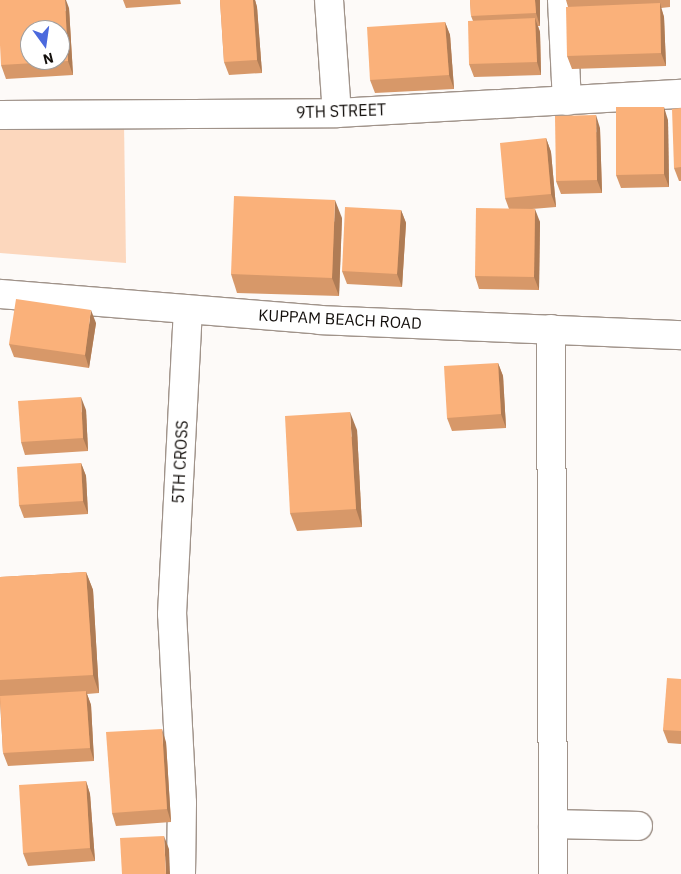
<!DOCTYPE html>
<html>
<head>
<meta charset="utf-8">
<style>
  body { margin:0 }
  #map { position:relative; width:681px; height:874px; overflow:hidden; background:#fdfaf8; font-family:"IBM Plex Sans",sans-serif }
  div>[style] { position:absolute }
  .green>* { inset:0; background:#fcd7bd }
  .roads { filter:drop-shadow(1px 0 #a0938a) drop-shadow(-1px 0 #a0938a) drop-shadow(0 1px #a0938a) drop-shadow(0 -1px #a0938a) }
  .minor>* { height:28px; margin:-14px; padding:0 14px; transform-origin:14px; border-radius:14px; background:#fff }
  .wall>* { inset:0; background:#d79869 }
  .shaded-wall>* { inset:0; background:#af7c55 }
  .building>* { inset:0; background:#fab17a }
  span { translate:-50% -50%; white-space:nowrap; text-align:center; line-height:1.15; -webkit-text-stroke:4.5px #fff; paint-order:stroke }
  .street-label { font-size:16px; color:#130f0c }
  .north { position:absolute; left:20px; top:20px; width:50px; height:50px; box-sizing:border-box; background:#fff; border:1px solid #a19f9e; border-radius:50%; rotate:166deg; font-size:14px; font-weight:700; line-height:20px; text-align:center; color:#130f0c }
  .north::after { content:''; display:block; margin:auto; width:18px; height:22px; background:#4b69dd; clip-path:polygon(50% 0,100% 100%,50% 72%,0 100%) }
</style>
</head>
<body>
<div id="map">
  <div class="green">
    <div style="clip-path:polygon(0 122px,124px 122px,126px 263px,0 253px)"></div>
  </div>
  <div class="roads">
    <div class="minor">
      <div style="left:329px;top:0;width:113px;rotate:86deg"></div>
      <div style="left:562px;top:0;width:101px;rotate:87.2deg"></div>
      <div style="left:0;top:115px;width:337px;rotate:-0.3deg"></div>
      <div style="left:337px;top:113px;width:345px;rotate:-3.2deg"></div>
      <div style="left:0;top:294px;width:321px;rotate:4.6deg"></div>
      <div style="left:320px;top:320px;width:361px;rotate:2.4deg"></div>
      <div style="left:551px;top:329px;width:545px;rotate:89.79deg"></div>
      <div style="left:553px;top:824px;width:85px;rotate:1.3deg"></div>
      <div style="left:181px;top:874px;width:71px;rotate:-89.2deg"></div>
      <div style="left:182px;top:803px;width:189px;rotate:-93deg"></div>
      <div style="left:172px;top:614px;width:305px;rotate:-87deg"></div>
    </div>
  </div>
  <div class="wall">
    <div style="clip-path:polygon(123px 0,180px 0,181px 4px,126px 8px)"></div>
    <div style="clip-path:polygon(220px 0,255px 0,257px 7px,262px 73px,229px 75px,224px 62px)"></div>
    <div style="clip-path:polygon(470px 0,540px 0,540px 26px,538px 26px,540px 32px,541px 75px,474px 77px,469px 64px,473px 21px,471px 16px)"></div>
    <div style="clip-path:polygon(566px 0,670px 0,670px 7px,661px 8px,664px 17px,666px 66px,572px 69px,567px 56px,568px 7px)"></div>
    <div style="clip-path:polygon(69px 8px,73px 75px,6px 79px,1px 65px)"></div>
    <div style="clip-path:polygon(445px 22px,450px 35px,454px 89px,375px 93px,370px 80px)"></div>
    <div style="clip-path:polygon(681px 108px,681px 181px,679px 181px,674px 168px)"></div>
    <div style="clip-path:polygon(668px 120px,669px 187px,621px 188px,616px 175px)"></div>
    <div style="clip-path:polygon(600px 128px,602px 193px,561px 194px,556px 181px)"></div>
    <div style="clip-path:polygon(546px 138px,551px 152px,556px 207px,532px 209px,540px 222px,539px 290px,479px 289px,475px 276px,509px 209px,505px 198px)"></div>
    <div style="clip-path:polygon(401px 210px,406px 223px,402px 287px,347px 284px,342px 271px)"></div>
    <div style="clip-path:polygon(342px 218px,339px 296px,237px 293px,231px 274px)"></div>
    <div style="clip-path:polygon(96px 323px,89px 368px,14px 357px,9px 344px)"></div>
    <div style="clip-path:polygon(498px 363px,503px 376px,506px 428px,452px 431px,447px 418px)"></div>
    <div style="clip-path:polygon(86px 410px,88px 451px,25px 455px,21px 442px)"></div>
    <div style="clip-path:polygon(357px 430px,362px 527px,297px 531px,290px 513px)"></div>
    <div style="clip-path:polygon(81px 463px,86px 476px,88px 514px,24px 518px,19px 505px)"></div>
    <div style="clip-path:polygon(86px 572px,93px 590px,99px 693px,87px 694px,91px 705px,94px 761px,8px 766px,3px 753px,0 702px,0 577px)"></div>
    <div style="clip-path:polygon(681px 679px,681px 744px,668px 743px,663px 730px)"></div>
    <div style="clip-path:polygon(166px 742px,171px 822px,116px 826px,112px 813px)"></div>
    <div style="clip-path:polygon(86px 781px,90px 794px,95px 861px,28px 866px,23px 853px)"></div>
  </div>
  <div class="shaded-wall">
    <div style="clip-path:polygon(65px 0,66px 0,69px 8px,73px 75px,68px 61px)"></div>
    <div style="clip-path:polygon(253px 0,255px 0,257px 7px,262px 73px,257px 60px)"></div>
    <div style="clip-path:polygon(535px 0,540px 0,540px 26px,536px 13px)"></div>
    <div style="clip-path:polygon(660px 3px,664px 17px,666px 66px,661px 53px)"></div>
    <div style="clip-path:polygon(535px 18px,540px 32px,541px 75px,537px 62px)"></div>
    <div style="clip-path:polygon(445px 22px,450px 35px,454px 89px,449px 75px)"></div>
    <div style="clip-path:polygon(664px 107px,668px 120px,669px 187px,664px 174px)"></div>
    <div style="clip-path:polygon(596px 115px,600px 128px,602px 193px,597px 180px)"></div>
    <div style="clip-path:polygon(546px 138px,551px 152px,556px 207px,551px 194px)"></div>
    <div style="clip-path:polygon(335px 200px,342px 218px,339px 296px,332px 278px)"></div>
    <div style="clip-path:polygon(535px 209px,540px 222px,539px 290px,534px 277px)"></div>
    <div style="clip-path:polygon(401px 210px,406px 223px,402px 287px,397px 274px)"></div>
    <div style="clip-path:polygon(91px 310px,96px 323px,89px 368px,85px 355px)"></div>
    <div style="clip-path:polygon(498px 363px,503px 376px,506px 428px,501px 414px)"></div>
    <div style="clip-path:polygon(81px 397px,86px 410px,88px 451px,83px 438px)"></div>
    <div style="clip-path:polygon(350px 412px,357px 430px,362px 527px,356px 509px)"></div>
    <div style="clip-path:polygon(81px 463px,86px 476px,88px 514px,83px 501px)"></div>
    <div style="clip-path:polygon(86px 572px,93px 590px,99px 693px,93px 675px)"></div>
    <div style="clip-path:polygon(86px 691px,91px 705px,94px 761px,90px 748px)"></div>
    <div style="clip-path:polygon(162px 729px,166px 742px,171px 822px,167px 809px)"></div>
    <div style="clip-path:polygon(86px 781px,90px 794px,95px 861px,90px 848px)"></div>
    <div style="clip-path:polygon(164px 836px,169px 849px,170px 874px,166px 874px)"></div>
  </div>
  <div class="building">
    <div style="clip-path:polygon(evenodd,0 0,65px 0,68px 61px,1px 65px,0 45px,0 0,30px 30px,60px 30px,60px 60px,30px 60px,30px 30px)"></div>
    <div style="clip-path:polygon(220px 0,253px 0,257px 60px,224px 62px)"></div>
    <div style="clip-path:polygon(470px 0,535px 0,536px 13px,471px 16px)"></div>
    <div style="clip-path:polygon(660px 3px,661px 53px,567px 56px,566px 7px)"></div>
    <div style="clip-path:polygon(535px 18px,537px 62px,469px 64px,468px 21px)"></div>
    <div style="clip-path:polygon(445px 22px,449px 75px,370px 80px,367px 27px)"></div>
    <div style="clip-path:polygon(616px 107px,664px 107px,664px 174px,616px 175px)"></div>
    <div style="clip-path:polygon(681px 108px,681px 167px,674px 168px,672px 109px)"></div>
    <div style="clip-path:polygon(596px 115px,597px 180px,556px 181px,555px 116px)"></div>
    <div style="clip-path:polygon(546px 138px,551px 194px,505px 198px,500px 143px)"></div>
    <div style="clip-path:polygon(234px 196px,335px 200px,332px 278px,231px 274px)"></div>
    <div style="clip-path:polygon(345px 207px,401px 210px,397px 274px,342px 271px)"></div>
    <div style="clip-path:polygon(476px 208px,535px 209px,534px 277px,475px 276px)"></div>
    <div style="clip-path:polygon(16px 299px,91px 310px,85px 355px,9px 344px)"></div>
    <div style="clip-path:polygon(498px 363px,501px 414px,447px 418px,444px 366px)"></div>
    <div style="clip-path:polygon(81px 397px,83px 438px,21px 442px,18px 401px)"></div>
    <div style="clip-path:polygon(350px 412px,356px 509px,290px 513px,285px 416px)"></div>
    <div style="clip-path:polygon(81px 463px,83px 501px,19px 505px,17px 467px)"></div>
    <div style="clip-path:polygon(86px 572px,93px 675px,0 680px,0 577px)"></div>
    <div style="clip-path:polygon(667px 678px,681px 679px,681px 731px,663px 730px)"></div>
    <div style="clip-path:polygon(86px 691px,90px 748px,3px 753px,0 696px)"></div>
    <div style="clip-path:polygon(162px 729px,167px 809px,112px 813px,106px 732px)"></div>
    <div style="clip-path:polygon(86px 781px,90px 848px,23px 853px,19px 785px)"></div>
    <div style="clip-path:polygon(164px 836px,166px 874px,122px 874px,120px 838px)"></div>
  </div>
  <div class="street-label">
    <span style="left:341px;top:111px;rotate:-2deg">9TH STREET</span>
    <span style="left:340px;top:319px;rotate:3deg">KUPPAM BEACH ROAD</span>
    <span style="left:180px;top:462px;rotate:-87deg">5TH CROSS</span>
  </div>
  <div class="north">N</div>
</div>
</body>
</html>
